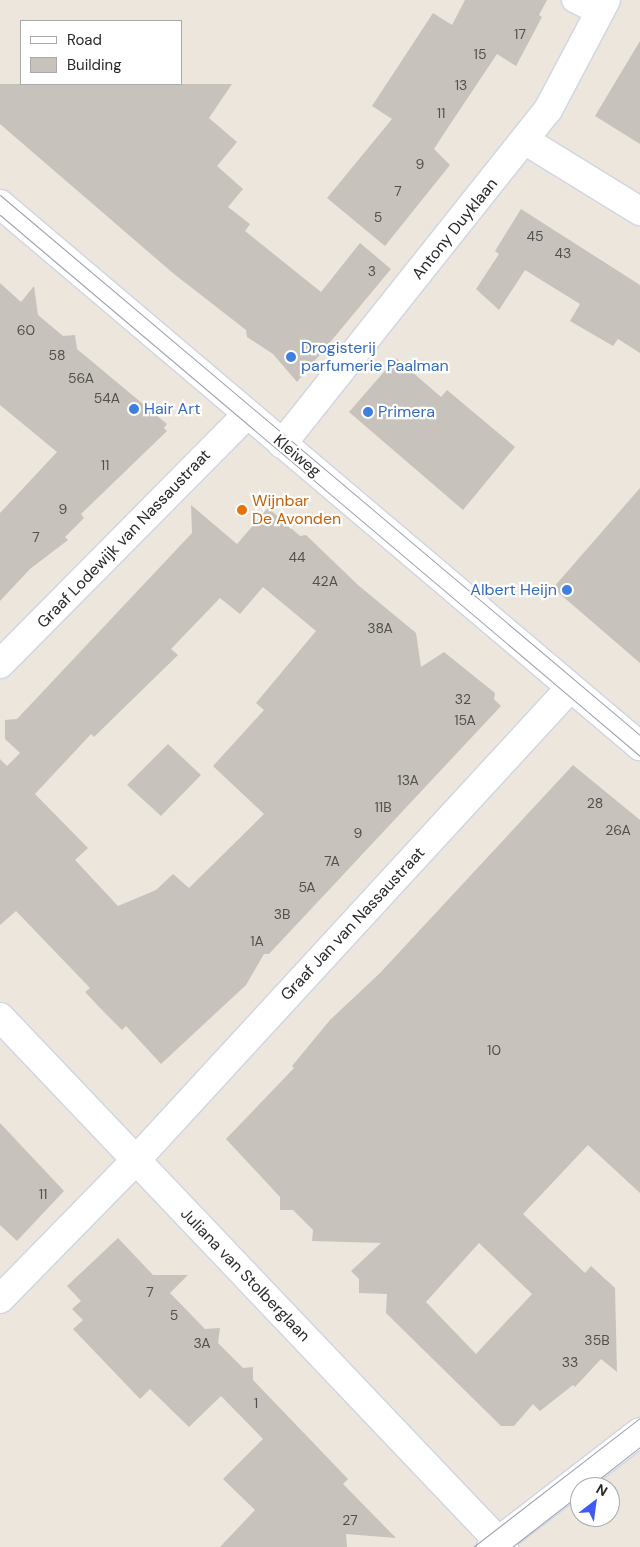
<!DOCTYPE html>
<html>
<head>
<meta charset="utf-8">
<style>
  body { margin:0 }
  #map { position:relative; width:640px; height:1547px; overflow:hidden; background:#ece6dc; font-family:"DM Sans",sans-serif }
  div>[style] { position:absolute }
  .building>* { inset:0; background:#c7c3bc }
  .roads { filter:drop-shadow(1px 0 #d2d4e2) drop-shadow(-1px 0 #d2d4e2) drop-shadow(0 1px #d2d4e2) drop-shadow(0 -1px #d2d4e2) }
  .service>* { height:24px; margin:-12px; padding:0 12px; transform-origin:12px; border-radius:12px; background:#fff }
  .minor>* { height:28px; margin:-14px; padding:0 14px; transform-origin:14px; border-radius:14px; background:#fff }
  .tertiary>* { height:28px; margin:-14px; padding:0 14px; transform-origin:14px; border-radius:14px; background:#fff }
  .tram>* { height:1px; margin:-0.5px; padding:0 0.5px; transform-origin:0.5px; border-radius:0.5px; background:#9fa1b4 }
  .dots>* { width:14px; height:14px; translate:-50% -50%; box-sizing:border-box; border:2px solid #fff; border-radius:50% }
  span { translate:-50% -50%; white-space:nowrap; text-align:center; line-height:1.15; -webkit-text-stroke:4.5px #fff; paint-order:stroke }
  .number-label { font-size:14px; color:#51504e }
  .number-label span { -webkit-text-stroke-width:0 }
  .street-label { font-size:16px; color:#2a2a2a }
  .shop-label { font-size:16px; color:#366cbe }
  .left { translate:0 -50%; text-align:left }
  .right { translate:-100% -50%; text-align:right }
  .food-label { font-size:16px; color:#c56008 }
  .legend { position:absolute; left:20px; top:20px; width:162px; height:65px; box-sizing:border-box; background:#fff; border:1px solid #aaa; margin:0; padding:6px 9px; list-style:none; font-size:15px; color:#2a2a2a }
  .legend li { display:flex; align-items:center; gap:10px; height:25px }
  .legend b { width:25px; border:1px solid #aaa }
  .north { position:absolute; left:570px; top:1477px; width:50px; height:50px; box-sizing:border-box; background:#fff; border:1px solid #aaa; border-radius:50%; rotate:30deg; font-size:14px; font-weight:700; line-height:20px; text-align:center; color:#2a2a2a }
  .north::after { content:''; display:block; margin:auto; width:18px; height:22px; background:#4159f4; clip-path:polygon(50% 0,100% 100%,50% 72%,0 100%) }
</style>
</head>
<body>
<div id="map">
  <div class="building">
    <div style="clip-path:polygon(465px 0,547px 0,539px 15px,542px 17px,516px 66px,497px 54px,447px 129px,434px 149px,450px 165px,385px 246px,327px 198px,392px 119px,372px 106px,433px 13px,452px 25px)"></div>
    <div style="clip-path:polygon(640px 41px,640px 144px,595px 116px)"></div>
    <div style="clip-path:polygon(0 84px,232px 84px,209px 118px,237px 142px,217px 166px,243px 189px,228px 207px,250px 224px,245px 231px,321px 292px,360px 243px,391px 269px,297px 382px,273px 354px,247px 337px,246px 330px,174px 274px,0 124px)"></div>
    <div style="clip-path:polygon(521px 209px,640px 285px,640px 353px,618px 339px,613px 346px,570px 321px,580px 304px,525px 270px,499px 310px,476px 289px,499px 254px,495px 251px)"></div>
    <div style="clip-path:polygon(0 283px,21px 302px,34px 286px,38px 315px,63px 336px,75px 335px,77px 349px,167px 424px,164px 428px,167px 431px,81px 514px,84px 518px,65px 537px,68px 540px,30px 569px,0 601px,0 513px,57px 452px,0 405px)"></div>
    <div style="clip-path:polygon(396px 358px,441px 397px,447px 390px,515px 447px,463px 510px,349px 412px)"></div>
    <div style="clip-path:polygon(640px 488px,640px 663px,553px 588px)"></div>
    <div style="clip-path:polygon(evenodd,191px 505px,237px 544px,268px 508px,300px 536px,306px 535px,358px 585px,416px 633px,421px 667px,444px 652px,495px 693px,494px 699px,501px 706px,269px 954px,264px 954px,246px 985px,161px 1064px,126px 1026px,122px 1030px,103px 1011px,85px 992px,90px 988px,16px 911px,0 925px,0 759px,7px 766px,20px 753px,5px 739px,5px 720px,17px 719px,192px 533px,191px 505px,263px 587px,316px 631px,256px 703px,264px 710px,213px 766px,264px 814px,189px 888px,173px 874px,156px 890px,118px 906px,75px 860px,88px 848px,35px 794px,91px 734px,94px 737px,178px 655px,171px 649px,220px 598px,240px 614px,263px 587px)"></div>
    <div style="clip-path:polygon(168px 744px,201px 775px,161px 816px,127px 785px)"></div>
    <div style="clip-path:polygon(evenodd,573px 765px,640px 820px,640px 1193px,588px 1145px,523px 1214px,585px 1273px,591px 1266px,615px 1288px,617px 1372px,601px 1359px,575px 1387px,573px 1385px,540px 1411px,533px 1404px,514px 1426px,501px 1426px,386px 1313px,387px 1294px,359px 1293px,359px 1279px,351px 1271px,381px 1243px,312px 1241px,313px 1230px,293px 1210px,280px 1210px,280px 1197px,226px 1139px,294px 1068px,292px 1066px,330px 1020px,380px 973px,573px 765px,479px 1243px,532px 1294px,476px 1354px,426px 1302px,479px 1243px)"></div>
    <div style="clip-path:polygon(0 1123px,64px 1191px,17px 1241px,0 1225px)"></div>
    <div style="clip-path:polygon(118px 1238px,153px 1275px,188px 1275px,170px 1293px,205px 1329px,220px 1328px,218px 1343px,243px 1368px,253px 1367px,253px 1380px,348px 1479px,343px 1484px,396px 1538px,346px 1534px,347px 1547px,220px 1547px,255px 1510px,223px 1479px,263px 1439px,221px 1396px,189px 1427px,150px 1389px,140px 1399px,73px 1329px,83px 1320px,72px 1309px,81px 1301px,67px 1286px)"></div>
  </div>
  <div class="roads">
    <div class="service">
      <div style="left:574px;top:0;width:28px;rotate:27deg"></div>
    </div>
    <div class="minor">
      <div style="left:526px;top:141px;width:134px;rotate:31.6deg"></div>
      <div style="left:282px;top:444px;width:427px;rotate:-51.5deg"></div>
      <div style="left:548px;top:110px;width:124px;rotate:-62.2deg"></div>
      <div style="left:0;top:664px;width:351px;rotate:-45.3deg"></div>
      <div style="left:0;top:1017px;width:731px;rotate:46.44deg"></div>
      <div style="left:0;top:1299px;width:194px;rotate:-45.6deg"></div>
      <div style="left:136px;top:1160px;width:641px;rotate:-47.4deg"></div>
    </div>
    <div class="tertiary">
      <div style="left:0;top:204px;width:839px;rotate:40.26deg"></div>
      <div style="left:491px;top:1547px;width:188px;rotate:-37.7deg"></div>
    </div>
  </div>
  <div class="tram">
    <div style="left:0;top:195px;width:837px;rotate:40.16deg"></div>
    <div style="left:0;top:215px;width:838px;rotate:40.21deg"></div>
    <div style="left:589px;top:1487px;width:65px;rotate:-38.1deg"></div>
    <div style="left:473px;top:1547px;width:211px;rotate:-37.7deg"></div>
    <div style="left:512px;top:1547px;width:86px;rotate:-37.9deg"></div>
  </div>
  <div class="dots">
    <div style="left:291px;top:357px;background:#3f7fe0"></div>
    <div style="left:134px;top:409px;background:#3f7fe0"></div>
    <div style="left:368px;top:412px;background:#3f7fe0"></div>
    <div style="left:242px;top:510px;background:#e8710a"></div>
    <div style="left:567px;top:590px;background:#3f7fe0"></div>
  </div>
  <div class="number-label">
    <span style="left:520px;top:34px">17</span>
    <span style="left:480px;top:54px">15</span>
    <span style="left:461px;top:85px">13</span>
    <span style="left:441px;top:113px">11</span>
    <span style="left:420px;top:164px">9</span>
    <span style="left:398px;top:191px">7</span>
    <span style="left:378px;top:217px">5</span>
    <span style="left:535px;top:236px">45</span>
    <span style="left:563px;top:253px">43</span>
    <span style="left:372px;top:271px">3</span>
    <span style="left:26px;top:330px">60</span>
    <span style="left:57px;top:355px">58</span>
    <span style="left:81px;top:378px">56A</span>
    <span style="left:107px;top:398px">54A</span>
    <span style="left:105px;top:465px">11</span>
    <span style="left:63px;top:509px">9</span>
    <span style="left:36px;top:537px">7</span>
    <span style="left:297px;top:557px">44</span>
    <span style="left:325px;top:581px">42A</span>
    <span style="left:380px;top:628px">38A</span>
    <span style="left:463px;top:699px">32</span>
    <span style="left:465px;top:720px">15A</span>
    <span style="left:408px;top:780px">13A</span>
    <span style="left:595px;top:803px">28</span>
    <span style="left:383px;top:807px">11B</span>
    <span style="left:618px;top:830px">26A</span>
    <span style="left:358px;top:833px">9</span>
    <span style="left:332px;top:861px">7A</span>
    <span style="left:307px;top:887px">5A</span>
    <span style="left:282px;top:914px">3B</span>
    <span style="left:257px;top:941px">1A</span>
    <span style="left:494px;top:1050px">10</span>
    <span style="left:43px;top:1194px">11</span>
    <span style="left:150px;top:1292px">7</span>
    <span style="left:174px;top:1315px">5</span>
    <span style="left:597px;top:1340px">35B</span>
    <span style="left:202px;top:1343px">3A</span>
    <span style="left:570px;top:1362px">33</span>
    <span style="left:256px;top:1403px">1</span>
    <span style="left:350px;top:1520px">27</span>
  </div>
  <div class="street-label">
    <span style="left:455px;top:229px;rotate:-51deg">Antony Duyklaan</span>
    <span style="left:297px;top:456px;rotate:40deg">Kleiweg</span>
    <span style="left:124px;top:539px;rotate:-46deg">Graaf Lodewijk van Nassaustraat</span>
    <span style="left:353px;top:924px;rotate:-47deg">Graaf Jan van Nassaustraat</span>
    <span style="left:245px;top:1275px;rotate:46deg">Juliana van Stolberglaan</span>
  </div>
  <div class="shop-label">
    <span class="left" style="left:301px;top:357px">Drogisterij<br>parfumerie Paalman</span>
    <span class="left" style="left:144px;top:409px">Hair Art</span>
    <span class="left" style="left:378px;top:412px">Primera</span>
    <span class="right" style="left:557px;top:590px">Albert Heijn</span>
  </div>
  <div class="food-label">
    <span class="left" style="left:252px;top:510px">Wijnbar<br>De Avonden</span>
  </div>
  <ul class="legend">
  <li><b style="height:6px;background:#fff"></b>Road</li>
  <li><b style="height:14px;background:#c7c3bc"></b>Building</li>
  </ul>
  <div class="north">N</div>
</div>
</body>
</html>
